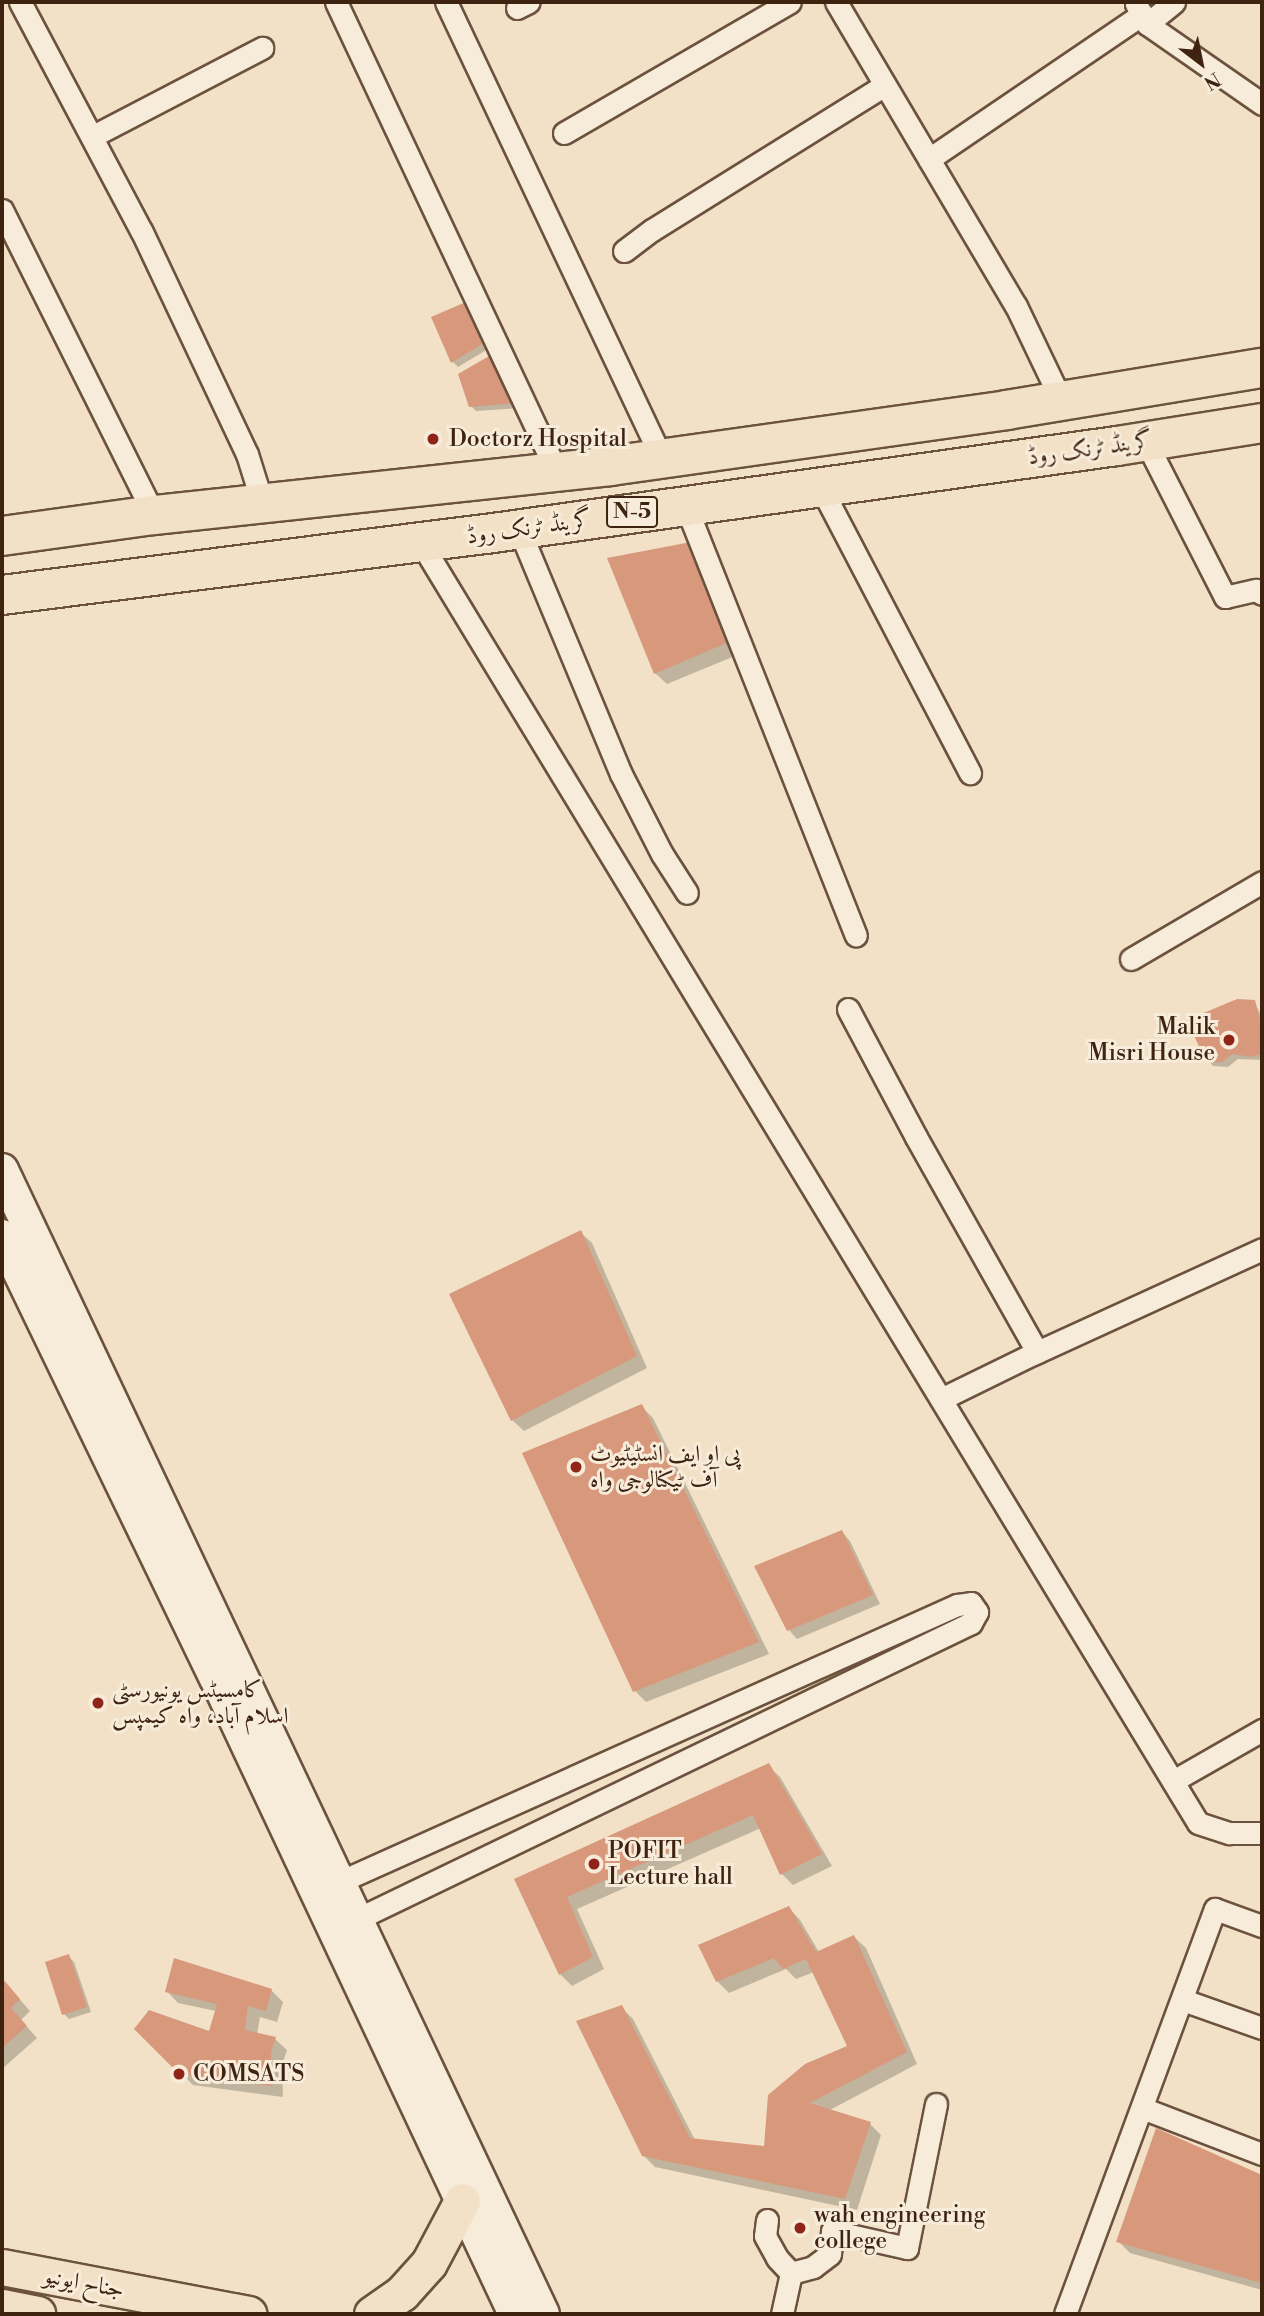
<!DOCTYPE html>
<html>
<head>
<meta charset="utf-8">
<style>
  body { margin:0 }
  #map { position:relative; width:1264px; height:2316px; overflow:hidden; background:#f2e1c6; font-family:"Libre Bodoni",Amiri,serif }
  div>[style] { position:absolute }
  .shadow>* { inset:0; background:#0003 }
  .building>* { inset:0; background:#d8987b }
  .roads { filter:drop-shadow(2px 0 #6c523e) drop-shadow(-2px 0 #6c523e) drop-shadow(0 2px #6c523e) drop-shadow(0 -2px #6c523e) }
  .street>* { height:21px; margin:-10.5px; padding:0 10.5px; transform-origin:10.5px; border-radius:10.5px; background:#f7ecda }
  .secondary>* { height:32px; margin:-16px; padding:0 16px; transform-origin:16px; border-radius:16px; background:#f7ecda }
  .primary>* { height:35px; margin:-17.5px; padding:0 17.5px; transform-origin:17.5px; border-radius:17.5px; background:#f2e1c6 }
  .highway>* { height:38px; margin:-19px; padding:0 19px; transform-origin:19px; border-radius:19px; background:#f2e1c6 }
  .dots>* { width:19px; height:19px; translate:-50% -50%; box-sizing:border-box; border:4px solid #f7ecda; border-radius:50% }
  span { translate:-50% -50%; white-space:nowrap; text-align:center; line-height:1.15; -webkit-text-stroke:6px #f7ecda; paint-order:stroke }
  .shield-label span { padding:2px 5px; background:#f7ecda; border:2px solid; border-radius:5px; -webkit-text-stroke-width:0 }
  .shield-label { font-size:21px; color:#3f2311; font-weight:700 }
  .poi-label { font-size:23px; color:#3f2311 }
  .left { translate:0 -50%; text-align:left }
  .right { translate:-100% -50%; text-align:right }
  .street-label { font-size:23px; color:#3f2311 }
  .frame { position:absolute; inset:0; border:4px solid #3f2311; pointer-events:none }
  .north { position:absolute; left:1166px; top:28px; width:70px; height:70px; -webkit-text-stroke:5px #f7ecda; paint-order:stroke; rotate:148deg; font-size:19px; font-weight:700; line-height:28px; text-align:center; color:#3f2311 }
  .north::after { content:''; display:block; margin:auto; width:24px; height:32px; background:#3f2311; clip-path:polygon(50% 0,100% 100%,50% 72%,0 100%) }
</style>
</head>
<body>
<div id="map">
  <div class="shadow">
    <div style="clip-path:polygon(471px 310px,488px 349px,458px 367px,453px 362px)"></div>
    <div style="clip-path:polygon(491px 357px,519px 408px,476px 411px,471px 406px)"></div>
    <div style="clip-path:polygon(690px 544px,742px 653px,667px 684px,655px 673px)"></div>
    <div style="clip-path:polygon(1254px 1002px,1262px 1017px,1262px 1060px,1238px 1059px,1228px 1067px,1213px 1066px,1208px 1060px)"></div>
    <div style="clip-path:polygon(580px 1232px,592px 1243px,647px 1368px,524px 1431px,512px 1420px)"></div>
    <div style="clip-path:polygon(641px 1406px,653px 1418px,769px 1654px,646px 1702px,635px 1691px)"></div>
    <div style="clip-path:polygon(842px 1532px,850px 1541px,880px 1604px,797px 1639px,789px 1630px)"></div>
    <div style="clip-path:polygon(768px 1766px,780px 1777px,832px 1866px,793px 1885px,782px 1874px,761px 1828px,577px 1909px,604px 1969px,572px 1986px,560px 1974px,517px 1880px)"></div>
    <div style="clip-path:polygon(789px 1908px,800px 1920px,819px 1952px,854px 1937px,866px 1948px,917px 2064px,828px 2111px,870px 2124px,881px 2135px,857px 2210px,655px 2167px,643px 2155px,621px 2007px,633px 2019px,695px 2140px,766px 2148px,850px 2047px,814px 1972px,796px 1979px,786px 1969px,729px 1993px,717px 1981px)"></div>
    <div style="clip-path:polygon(68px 1956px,74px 1962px,91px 2012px,69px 2019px,64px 2014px)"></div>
    <div style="clip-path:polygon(2px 1979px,30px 2011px,21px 2020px,37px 2038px,2px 2069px)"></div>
    <div style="clip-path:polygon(167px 1991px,272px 1991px,283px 2002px,277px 2022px,260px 2017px,257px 2035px,275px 2039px,287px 2050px,282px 2065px,283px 2097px,193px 2085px,137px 2029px,211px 2033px,216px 2011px,178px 2003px)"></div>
    <div style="clip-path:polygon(1157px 2131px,1262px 2177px,1262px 2290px,1130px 2253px,1118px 2241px)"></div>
  </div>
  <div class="building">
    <div style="clip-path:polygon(466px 302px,484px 343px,451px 363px,431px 317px)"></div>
    <div style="clip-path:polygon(491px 355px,516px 403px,469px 407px,458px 374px)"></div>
    <div style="clip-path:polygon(691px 542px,731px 641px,654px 674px,607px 558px)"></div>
    <div style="clip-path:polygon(1237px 999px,1255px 1000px,1262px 1028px,1262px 1053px,1253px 1057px,1232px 1054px,1222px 1062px,1206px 1062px,1187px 1020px)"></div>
    <div style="clip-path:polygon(581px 1230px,637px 1356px,511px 1421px,449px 1294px)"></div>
    <div style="clip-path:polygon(642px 1404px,759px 1642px,633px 1692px,522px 1453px)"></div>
    <div style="clip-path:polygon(842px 1530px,873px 1595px,787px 1631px,754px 1566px)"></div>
    <div style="clip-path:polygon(769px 1763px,822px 1854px,780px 1875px,753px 1815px,567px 1897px,593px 1957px,559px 1975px,514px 1879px)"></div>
    <div style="clip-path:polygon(789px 1906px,816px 1952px,854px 1935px,907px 2052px,810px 2103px,871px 2122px,845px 2199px,642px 2156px,576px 2021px,622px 2005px,690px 2138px,764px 2146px,768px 2095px,805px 2064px,847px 2046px,806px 1959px,783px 1969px,774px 1958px,716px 1982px,698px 1945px)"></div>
    <div style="clip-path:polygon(69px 1954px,87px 2007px,62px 2015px,45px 1962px)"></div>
    <div style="clip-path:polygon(174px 1958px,272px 1989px,266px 2011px,248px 2006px,245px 2030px,276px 2037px,271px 2052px,272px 2086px,179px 2074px,134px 2029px,149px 2010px,209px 2031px,217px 2004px,165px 1992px)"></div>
    <div style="clip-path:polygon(2px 1978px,20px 1999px,11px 2008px,27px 2026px,2px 2048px)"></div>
    <div style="clip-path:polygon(1156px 2128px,1262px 2175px,1262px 2283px,1116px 2242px)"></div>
  </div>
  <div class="roads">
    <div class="street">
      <div style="left:20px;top:2px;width:260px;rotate:62.1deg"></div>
      <div style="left:142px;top:232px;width:246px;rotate:64.7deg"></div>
      <div style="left:247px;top:454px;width:53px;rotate:72.6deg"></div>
      <div style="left:336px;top:2px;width:519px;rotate:64.82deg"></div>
      <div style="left:446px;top:2px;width:505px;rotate:64.7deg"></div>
      <div style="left:836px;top:2px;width:353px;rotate:59.4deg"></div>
      <div style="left:1016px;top:306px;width:104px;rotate:64.4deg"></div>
      <div style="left:1136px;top:4px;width:23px;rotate:61deg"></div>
      <div style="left:1147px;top:24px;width:140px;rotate:34.8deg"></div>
      <div style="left:517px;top:8px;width:13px;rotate:-27deg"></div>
      <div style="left:1147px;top:24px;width:35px;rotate:-39deg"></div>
      <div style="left:564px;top:133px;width:261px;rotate:-30.1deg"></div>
      <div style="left:93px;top:136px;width:191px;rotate:-27.5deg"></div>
      <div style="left:929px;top:159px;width:258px;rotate:-34.2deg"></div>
      <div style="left:2px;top:210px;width:341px;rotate:63.5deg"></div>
      <div style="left:624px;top:251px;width:35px;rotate:-37deg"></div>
      <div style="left:652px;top:230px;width:274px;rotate:-31.9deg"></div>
      <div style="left:1146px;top:442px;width:174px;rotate:63deg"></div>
      <div style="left:1225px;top:597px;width:32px;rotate:-13deg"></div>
      <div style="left:1256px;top:590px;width:7px;rotate:34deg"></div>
      <div style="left:820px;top:486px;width:324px;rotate:62.4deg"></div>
      <div style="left:685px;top:504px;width:464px;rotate:68.4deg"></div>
      <div style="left:519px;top:529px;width:265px;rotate:67.4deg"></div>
      <div style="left:621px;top:774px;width:90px;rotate:62.9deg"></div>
      <div style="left:662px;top:854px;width:46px;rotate:57.3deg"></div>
      <div style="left:421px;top:543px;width:1497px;rotate:58.74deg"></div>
      <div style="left:1198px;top:1823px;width:33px;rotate:18deg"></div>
      <div style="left:1229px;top:1833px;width:33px"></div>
      <div style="left:1131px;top:959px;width:152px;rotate:-30.4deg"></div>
      <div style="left:848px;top:1009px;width:145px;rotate:62deg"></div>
      <div style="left:916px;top:1137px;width:247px;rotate:60.6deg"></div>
      <div style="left:941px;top:1399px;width:102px;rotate:-26.1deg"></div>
      <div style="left:1033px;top:1354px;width:252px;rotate:-24.6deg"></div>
      <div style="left:1173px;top:1781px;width:103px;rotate:-29.8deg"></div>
      <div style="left:328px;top:1887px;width:689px;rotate:-24.15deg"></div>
      <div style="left:957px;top:1605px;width:14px;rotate:-8deg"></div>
      <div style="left:971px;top:1603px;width:11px;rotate:56deg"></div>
      <div style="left:977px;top:1612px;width:13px;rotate:119deg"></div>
      <div style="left:971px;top:1623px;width:693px;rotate:154.25deg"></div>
      <div style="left:1183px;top:2000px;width:84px;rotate:19.5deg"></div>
      <div style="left:1142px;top:2108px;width:129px;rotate:21deg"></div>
      <div style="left:767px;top:2220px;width:16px;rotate:97deg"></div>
      <div style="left:765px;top:2236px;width:25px;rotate:61deg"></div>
      <div style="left:777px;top:2258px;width:21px;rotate:47deg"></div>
      <div style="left:782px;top:2314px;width:42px;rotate:-77.6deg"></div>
      <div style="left:791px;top:2273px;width:23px;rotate:-15deg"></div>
      <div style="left:813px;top:2267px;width:21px;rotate:-37deg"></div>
      <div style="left:830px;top:2254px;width:23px;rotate:-85deg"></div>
      <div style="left:832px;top:2231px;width:77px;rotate:12.8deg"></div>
      <div style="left:907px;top:2248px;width:147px;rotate:-78.6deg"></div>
      <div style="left:1065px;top:2314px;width:432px;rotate:-69.7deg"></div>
      <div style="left:1215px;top:1909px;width:50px;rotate:19.9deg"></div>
    </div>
    <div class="secondary">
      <div style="left:2px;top:1170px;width:1265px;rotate:64.69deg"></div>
      <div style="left:2px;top:1236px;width:491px;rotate:64.2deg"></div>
      <div style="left:216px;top:1678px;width:703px;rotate:64.82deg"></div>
    </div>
    <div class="primary">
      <div style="left:2px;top:2267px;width:251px;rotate:10.8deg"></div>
      <div style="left:2px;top:2307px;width:36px;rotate:11deg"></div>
      <div style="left:372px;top:2314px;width:37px;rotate:-35deg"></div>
      <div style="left:402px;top:2293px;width:40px;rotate:-48deg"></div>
      <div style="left:429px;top:2263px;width:70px;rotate:-62deg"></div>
    </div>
    <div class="highway">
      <div style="left:2px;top:536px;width:153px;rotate:-7.9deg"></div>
      <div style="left:154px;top:515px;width:459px;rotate:-6.1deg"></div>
      <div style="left:610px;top:466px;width:401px;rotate:-8deg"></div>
      <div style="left:1007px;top:410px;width:258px;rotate:-9.4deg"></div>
      <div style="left:2px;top:595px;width:488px;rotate:-7.2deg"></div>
      <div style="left:486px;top:534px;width:637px;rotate:-7.94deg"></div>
      <div style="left:1117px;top:446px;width:147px;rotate:-9deg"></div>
    </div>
  </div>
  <div class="dots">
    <div style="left:433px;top:439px;background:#8f2418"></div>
    <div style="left:1229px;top:1040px;background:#8f2418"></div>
    <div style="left:576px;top:1467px;background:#8f2418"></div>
    <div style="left:98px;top:1703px;background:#8f2418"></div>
    <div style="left:594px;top:1864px;background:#8f2418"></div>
    <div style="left:179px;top:2074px;background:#8f2418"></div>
    <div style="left:800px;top:2228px;background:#8f2418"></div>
  </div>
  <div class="shield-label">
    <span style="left:632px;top:512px">N-5</span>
  </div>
  <div class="poi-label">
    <span class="left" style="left:449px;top:439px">Doctorz Hospital</span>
    <span class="right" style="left:1215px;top:1040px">Malik<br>Misri House</span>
    <span class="left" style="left:590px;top:1467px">پی او ایف انسٹیٹیوٹ<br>آف ٹیکنالوجی واہ</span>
    <span class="left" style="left:112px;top:1703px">کامسیٹس یونیورسٹی<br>اسلام آباد، واہ کیمپس</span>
    <span class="left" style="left:608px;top:1864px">POFIT<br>Lecture hall</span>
    <span class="left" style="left:193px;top:2074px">COMSATS</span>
    <span class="left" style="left:814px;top:2228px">wah engineering<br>college</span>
  </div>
  <div class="street-label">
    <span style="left:1090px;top:449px;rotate:-8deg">گرینڈ ٹرنک روڈ</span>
    <span style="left:529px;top:528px;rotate:-8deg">گرینڈ ٹرنک روڈ</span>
    <span style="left:84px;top:2283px;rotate:11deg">جناح ایونیو</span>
  </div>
  <div class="frame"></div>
  <div class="north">N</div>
</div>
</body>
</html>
